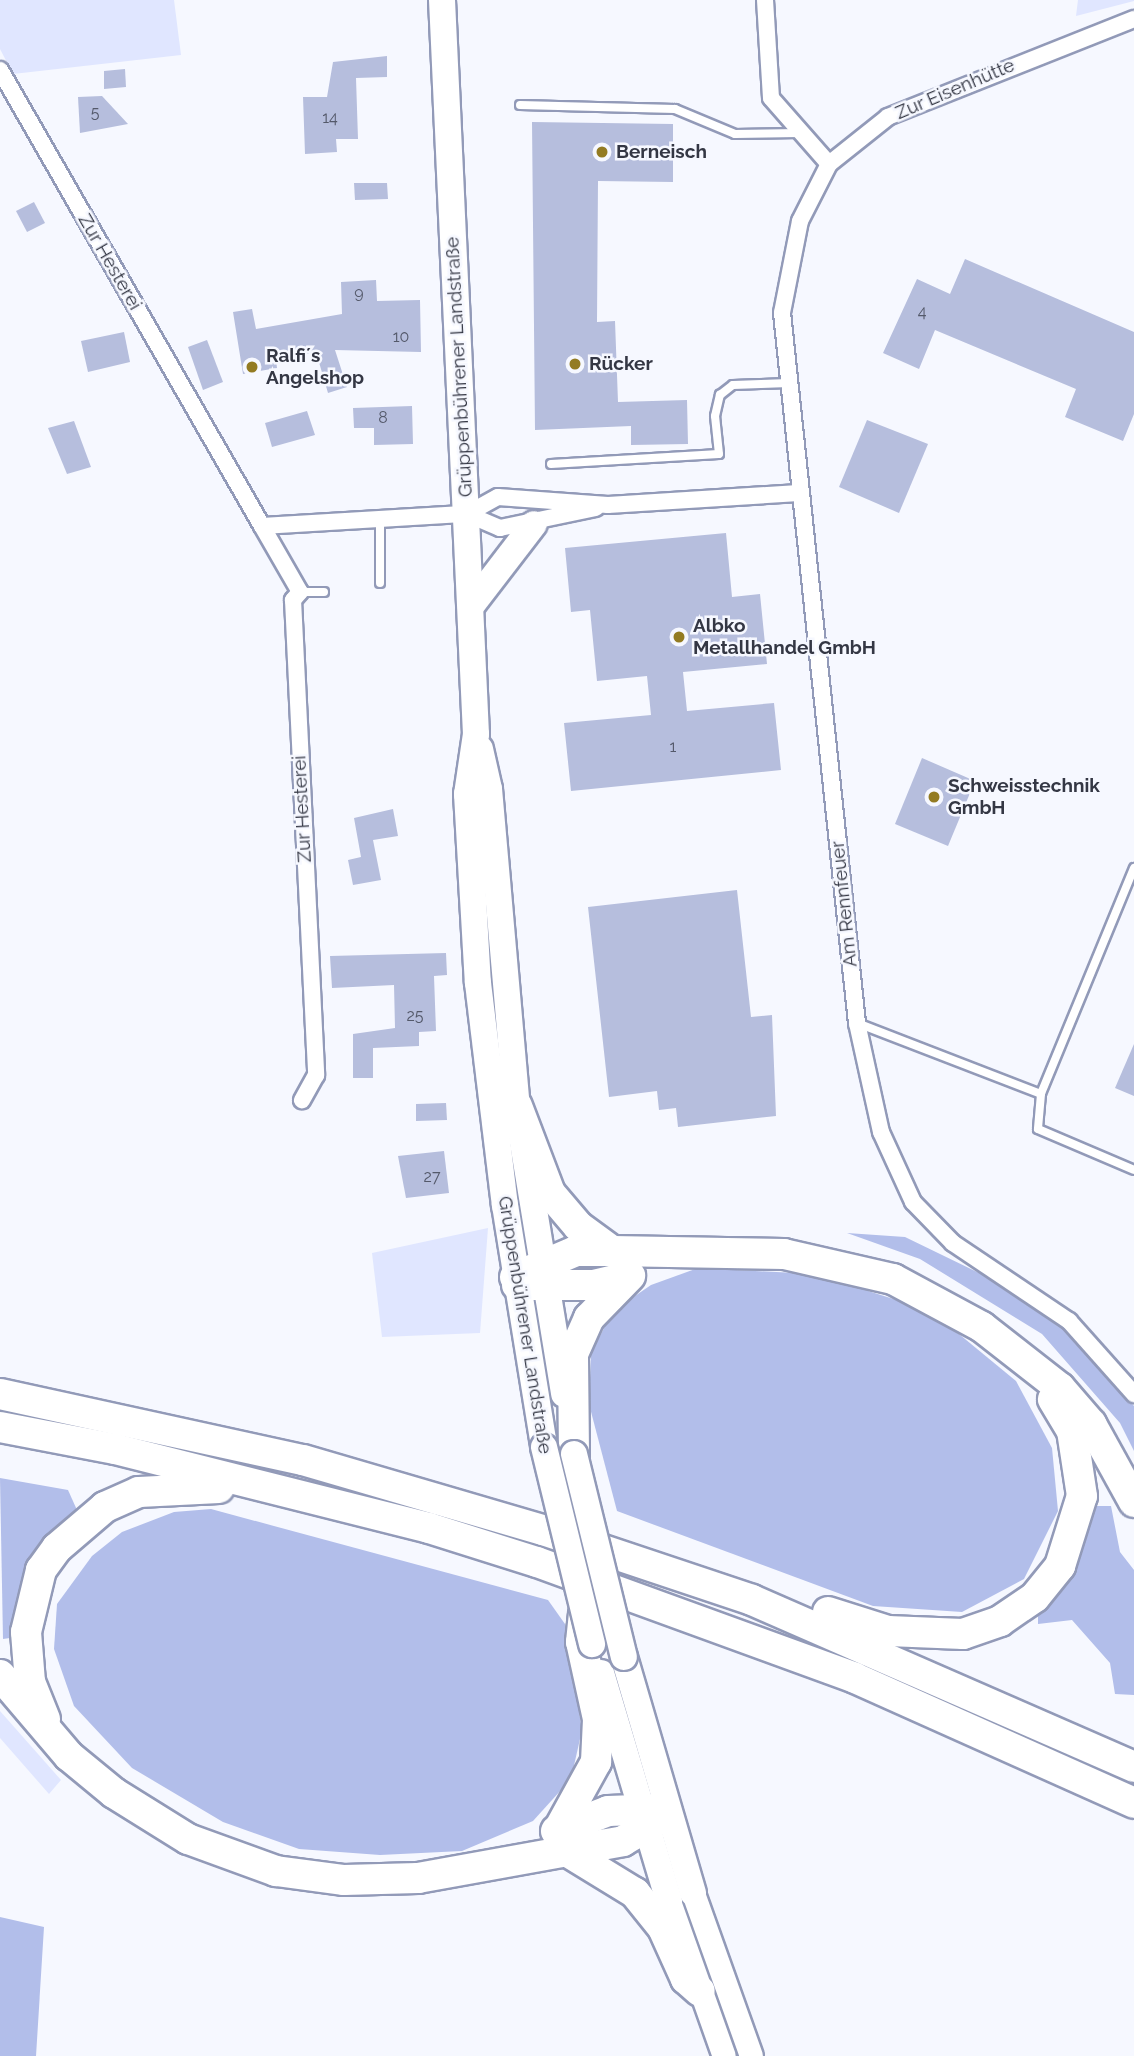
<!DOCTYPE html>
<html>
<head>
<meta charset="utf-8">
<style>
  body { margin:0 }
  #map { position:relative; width:1134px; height:2056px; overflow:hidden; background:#f6f8ff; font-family:Raleway,sans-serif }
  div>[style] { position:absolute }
  .green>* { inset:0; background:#e0e6ff }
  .forest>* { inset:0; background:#b2beea }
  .building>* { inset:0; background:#b6bedd }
  .roads { filter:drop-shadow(2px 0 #929ab8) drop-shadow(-2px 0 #929ab8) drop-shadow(0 2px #929ab8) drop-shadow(0 -2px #929ab8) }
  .lane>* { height:8px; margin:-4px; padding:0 4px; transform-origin:4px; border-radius:4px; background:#fff }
  .street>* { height:16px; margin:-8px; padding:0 8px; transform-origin:8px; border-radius:8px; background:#fff }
  .secondary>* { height:23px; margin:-11.5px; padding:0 11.5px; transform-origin:11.5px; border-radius:11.5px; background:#fff }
  .primary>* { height:26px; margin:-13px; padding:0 13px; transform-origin:13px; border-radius:13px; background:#fff }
  .highway>* { height:30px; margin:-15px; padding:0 15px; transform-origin:15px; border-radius:15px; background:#fff }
  .bridges { filter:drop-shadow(2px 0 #929ab8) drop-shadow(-2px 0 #929ab8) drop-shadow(0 2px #929ab8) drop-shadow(0 -2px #929ab8) }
  .primary-bridge>* { height:26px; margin:-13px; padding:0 13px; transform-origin:13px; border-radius:13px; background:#fff }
  .dots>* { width:19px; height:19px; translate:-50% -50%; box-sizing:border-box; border:4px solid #f6f8ff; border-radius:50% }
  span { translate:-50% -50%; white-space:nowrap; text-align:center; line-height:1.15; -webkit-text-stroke:5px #f6f8ff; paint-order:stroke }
  .number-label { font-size:16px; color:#54596a }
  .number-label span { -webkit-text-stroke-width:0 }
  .street-label { font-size:19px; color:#343744 }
  .poi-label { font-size:19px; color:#343744; font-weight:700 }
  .left { translate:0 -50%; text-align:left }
</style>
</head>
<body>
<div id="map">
  <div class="green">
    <div style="clip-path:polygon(0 0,174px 0,181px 55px,13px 74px,0 49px)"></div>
    <div style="clip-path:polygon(1078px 0,1134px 0,1134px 1px,1076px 16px)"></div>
    <div style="clip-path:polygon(488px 1228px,480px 1333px,382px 1337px,372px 1253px)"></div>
    <div style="clip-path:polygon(0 1711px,61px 1780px,49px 1794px,0 1738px)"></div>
  </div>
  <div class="forest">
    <div style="clip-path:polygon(847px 1233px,905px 1237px,1008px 1287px,1072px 1333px,1134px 1406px,1134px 1451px,1120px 1423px,1042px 1334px,920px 1259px)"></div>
    <div style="clip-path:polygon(698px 1268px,815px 1274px,931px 1311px,1016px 1381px,1052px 1448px,1058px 1511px,1024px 1579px,962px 1612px,873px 1606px,617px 1511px,589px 1404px,591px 1353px,613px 1311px,651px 1285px)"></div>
    <div style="clip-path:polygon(0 1478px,68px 1490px,81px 1519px,17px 1637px,3px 1639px)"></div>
    <div style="clip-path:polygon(1096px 1506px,1111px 1506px,1120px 1552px,1134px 1570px,1134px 1695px,1115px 1694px,1110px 1663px,1072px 1620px,1038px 1624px,1038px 1614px,1069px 1580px)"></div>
    <div style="clip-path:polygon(211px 1509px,548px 1600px,565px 1624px,582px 1730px,571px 1779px,533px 1821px,462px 1851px,380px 1855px,299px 1849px,223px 1822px,132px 1768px,74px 1706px,54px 1649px,57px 1604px,92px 1556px,122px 1532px,174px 1512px)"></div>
    <div style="clip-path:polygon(0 1917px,44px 1927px,36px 2056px,0 2056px)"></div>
  </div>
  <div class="building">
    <div style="clip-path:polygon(387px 56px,387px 77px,356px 78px,358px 139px,336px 139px,337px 152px,305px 154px,303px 97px,327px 97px,333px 62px)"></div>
    <div style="clip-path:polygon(125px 69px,126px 87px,104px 89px,104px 71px)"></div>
    <div style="clip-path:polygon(102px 96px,128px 124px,80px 133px,78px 97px)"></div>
    <div style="clip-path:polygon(532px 122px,673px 124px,673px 182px,598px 181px,597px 322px,615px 321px,618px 402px,687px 400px,688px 444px,631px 445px,631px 426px,535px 430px)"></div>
    <div style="clip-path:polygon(354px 183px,387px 183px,388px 199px,355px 200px)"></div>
    <div style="clip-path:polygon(34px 202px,45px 223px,27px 232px,16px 211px)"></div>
    <div style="clip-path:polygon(965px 259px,1134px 332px,1134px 414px,1123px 441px,1065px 417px,1076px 389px,935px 330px,919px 369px,883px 353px,917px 279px,950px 294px)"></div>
    <div style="clip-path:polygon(376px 280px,377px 301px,420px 300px,421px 352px,335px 350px,347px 387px,328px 393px,316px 352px,276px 359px,277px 368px,243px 374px,233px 312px,252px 309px,256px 329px,342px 314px,341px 282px)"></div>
    <div style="clip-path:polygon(124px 332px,130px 362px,88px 372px,81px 341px)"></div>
    <div style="clip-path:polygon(207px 340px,223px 382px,203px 390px,188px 347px)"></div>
    <div style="clip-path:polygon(412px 406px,413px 444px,374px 445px,374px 428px,354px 428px,353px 408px)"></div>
    <div style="clip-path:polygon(307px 411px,315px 435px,272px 447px,265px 423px)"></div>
    <div style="clip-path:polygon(867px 420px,928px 444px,899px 513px,839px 487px)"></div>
    <div style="clip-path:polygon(74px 421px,91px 467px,67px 474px,48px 428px)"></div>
    <div style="clip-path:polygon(726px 533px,732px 597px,760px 594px,767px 664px,683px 672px,687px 711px,774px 703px,781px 770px,571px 791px,564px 723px,651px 715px,647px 676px,597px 681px,590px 610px,571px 612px,565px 548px)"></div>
    <div style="clip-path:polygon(922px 758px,975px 781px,948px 846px,895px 824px)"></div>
    <div style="clip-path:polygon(393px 809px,398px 836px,373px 840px,381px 880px,353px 885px,348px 860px,361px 857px,354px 818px)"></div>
    <div style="clip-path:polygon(737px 890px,751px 1017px,772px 1015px,776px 1116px,678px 1127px,676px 1108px,659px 1110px,657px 1091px,609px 1097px,588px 907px)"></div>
    <div style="clip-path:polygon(446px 953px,447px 975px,434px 976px,436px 1031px,419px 1032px,419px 1046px,373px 1048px,373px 1078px,353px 1078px,353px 1034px,395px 1028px,394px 985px,332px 988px,330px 956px)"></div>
    <div style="clip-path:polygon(1134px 1044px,1134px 1096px,1115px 1088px)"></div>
    <div style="clip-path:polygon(446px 1103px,447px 1120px,416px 1121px,416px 1104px)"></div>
    <div style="clip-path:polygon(444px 1151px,449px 1193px,406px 1198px,398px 1156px)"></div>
  </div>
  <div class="roads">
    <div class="lane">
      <div style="left:520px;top:105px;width:155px;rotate:1.5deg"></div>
      <div style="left:675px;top:109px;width:65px;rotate:22.6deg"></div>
      <div style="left:735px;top:134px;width:64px;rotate:-0.9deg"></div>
      <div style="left:551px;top:464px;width:168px;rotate:-3.4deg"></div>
      <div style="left:719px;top:454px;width:38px;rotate:-96deg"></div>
      <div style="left:715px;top:416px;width:22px;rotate:-77deg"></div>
      <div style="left:720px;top:395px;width:16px;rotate:-38deg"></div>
      <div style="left:733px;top:385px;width:56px;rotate:-2deg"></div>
      <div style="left:380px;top:518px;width:65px;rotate:90deg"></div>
      <div style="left:300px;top:592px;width:24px"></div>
      <div style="left:1134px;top:868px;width:244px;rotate:112.4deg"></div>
      <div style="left:1041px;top:1094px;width:35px;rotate:95deg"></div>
      <div style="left:1038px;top:1129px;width:104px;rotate:23.1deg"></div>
      <div style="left:857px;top:1023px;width:197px;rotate:21.1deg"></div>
    </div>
    <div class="street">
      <div style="left:765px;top:0;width:98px;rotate:86.5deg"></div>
      <div style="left:771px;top:98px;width:88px;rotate:48.7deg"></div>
      <div style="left:1134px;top:19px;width:265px;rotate:158.3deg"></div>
      <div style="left:888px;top:117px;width:75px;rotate:141.5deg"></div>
      <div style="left:829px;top:164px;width:64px;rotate:117deg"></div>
      <div style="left:800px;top:221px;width:94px;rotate:101.1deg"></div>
      <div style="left:782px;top:313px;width:714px;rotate:83.97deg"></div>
      <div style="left:857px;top:1023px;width:112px;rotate:77.6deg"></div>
      <div style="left:881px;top:1132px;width:77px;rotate:65.4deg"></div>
      <div style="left:913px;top:1202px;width:57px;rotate:45.7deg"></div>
      <div style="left:953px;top:1243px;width:140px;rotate:33.9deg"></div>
      <div style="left:1069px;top:1321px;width:98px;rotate:48.3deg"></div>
      <div style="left:0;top:70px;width:526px;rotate:60.12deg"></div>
      <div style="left:262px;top:526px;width:205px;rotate:-3.4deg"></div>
      <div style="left:467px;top:514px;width:35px;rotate:-29deg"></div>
      <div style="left:498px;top:497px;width:110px;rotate:4.2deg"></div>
      <div style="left:608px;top:505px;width:191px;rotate:-3.6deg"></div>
      <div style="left:467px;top:514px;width:36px;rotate:23deg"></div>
      <div style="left:500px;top:528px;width:98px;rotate:-11.8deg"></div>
      <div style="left:262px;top:526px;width:76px;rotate:60.1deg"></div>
      <div style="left:300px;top:592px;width:11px;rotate:131deg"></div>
      <div style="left:293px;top:600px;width:476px;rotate:87.2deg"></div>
      <div style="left:316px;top:1075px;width:29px;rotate:119deg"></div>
    </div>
    <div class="secondary">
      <div style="left:693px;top:1893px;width:173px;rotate:70.4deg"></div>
      <div style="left:669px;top:1901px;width:164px;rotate:70.5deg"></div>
    </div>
    <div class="primary">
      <div style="left:442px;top:0;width:735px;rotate:87.35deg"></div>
      <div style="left:476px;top:734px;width:61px;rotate:98.5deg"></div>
      <div style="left:467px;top:794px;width:189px;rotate:86.7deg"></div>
      <div style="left:478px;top:983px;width:224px;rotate:83.1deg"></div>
      <div style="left:505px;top:1205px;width:245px;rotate:80.8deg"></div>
      <div style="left:471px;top:606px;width:103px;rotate:-52.5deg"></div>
      <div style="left:480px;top:749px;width:41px;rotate:77.3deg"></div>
      <div style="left:489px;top:789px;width:318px;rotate:85deg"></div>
      <div style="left:517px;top:1106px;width:292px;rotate:80.7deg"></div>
      <div style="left:624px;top:1657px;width:246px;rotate:73.7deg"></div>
      <div style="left:601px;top:1673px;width:238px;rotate:73.4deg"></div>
    </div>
    <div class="highway">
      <div style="left:517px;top:1106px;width:93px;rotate:69.2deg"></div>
      <div style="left:550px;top:1193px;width:43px;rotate:49.7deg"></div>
      <div style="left:578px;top:1226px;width:42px;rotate:36.3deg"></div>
      <div style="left:515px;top:1277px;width:66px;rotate:-23.1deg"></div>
      <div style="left:576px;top:1251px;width:36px"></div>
      <div style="left:612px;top:1251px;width:172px;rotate:1deg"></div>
      <div style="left:784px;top:1254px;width:112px;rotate:12.9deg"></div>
      <div style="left:893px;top:1279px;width:101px;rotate:28.3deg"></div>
      <div style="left:982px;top:1327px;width:99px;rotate:38deg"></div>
      <div style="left:1060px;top:1388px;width:48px;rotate:49.3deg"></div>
      <div style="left:1091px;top:1424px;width:89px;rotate:61.1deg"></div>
      <div style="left:517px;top:1285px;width:76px"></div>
      <div style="left:593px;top:1285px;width:35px;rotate:-13deg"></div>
      <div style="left:0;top:1394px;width:310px;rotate:12.3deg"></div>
      <div style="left:303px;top:1460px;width:250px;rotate:16.3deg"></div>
      <div style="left:543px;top:1530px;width:220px;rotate:18.5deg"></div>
      <div style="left:752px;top:1600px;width:417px;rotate:23.6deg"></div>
      <div style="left:0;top:1427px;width:117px;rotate:10.8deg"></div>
      <div style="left:115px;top:1449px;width:324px;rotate:14.1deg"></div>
      <div style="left:429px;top:1528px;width:113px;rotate:17.5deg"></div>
      <div style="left:537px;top:1562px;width:338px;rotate:20deg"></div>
      <div style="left:855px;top:1678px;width:306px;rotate:24.1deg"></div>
      <div style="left:574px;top:1454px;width:100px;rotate:-90.6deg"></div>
      <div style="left:573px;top:1354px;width:39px;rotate:-66deg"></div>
      <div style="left:589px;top:1318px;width:59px;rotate:-45.7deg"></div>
      <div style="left:828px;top:1612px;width:63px;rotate:17.6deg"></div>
      <div style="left:888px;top:1631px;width:75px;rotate:2.3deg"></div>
      <div style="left:963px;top:1634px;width:39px;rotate:-19deg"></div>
      <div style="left:1000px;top:1621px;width:42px;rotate:-34.4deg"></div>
      <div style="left:1035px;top:1597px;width:40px;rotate:-51deg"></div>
      <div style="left:1060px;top:1566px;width:73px;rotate:-72.6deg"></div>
      <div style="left:1082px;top:1496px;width:66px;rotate:-98.7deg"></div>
      <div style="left:1072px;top:1431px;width:37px;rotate:-121deg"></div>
      <div style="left:0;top:1675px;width:106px;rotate:49.6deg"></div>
      <div style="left:69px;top:1756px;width:58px;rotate:39.4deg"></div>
      <div style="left:114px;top:1793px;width:87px;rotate:31.9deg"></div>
      <div style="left:188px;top:1839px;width:94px;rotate:20deg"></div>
      <div style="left:276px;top:1871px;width:69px;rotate:7.5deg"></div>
      <div style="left:344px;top:1880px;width:74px;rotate:-1.5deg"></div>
      <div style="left:418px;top:1878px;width:208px;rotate:-10.2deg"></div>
      <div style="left:623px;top:1841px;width:50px;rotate:-31.2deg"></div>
      <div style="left:45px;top:1719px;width:40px;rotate:-112deg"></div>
      <div style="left:30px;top:1682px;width:50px;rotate:-94.6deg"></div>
      <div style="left:26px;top:1632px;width:64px;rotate:-76.4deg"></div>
      <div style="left:41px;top:1570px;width:27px;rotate:-54deg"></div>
      <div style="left:57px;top:1548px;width:63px;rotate:-40.5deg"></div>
      <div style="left:105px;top:1507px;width:37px;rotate:-24deg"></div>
      <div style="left:139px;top:1492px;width:80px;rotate:-2.9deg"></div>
      <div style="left:559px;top:1829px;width:77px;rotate:-61.1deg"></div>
      <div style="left:596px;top:1762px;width:43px;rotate:-87.3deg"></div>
      <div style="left:598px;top:1719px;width:79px;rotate:-102.4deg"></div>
      <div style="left:581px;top:1642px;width:28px;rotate:-84deg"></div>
      <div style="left:556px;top:1831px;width:56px;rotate:-21deg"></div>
      <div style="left:608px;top:1811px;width:56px;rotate:-2deg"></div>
      <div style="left:568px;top:1852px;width:79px;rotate:31.5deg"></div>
      <div style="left:635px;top:1893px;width:45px;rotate:51.3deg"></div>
      <div style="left:663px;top:1928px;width:56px;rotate:65.7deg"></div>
      <div style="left:686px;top:1979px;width:18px;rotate:41deg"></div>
    </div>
  </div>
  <div class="bridges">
    <div class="primary-bridge">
      <div style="left:544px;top:1447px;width:203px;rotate:76.3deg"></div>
      <div style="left:574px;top:1454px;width:209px;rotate:76.2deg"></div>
    </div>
  </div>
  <div class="dots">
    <div style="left:602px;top:152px;background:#937b22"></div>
    <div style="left:575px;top:364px;background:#937b22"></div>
    <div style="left:252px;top:367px;background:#937b22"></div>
    <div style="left:679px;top:637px;background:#937b22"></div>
    <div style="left:934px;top:797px;background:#937b22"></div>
  </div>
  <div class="number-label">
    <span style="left:95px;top:113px">5</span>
    <span style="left:330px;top:118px">14</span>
    <span style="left:359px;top:293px">9</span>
    <span style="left:922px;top:312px">4</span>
    <span style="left:401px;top:337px">10</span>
    <span style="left:383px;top:418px">8</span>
    <span style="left:673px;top:747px">1</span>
    <span style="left:415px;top:1016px">25</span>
    <span style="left:432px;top:1177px">27</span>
  </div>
  <div class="street-label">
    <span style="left:955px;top:89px;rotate:-23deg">Zur Eisenhütte</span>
    <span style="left:110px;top:262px;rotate:60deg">Zur Hesterei</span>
    <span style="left:459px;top:367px;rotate:-93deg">Grüppenbührener Landstraße</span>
    <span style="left:302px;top:809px;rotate:-93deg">Zur Hesterei</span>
    <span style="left:844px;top:904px;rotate:-96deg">Am Rennfeuer</span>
    <span style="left:525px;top:1325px;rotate:81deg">Grüppenbührener Landstraße</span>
  </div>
  <div class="poi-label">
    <span class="left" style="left:616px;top:152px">Berneisch</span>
    <span class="left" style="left:266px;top:367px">Ralfi´s<br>Angelshop</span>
    <span class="left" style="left:589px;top:364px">Rücker</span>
    <span class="left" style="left:693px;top:637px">Albko<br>Metallhandel GmbH</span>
    <span class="left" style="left:948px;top:797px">Schweisstechnik<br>GmbH</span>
  </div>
</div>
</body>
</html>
